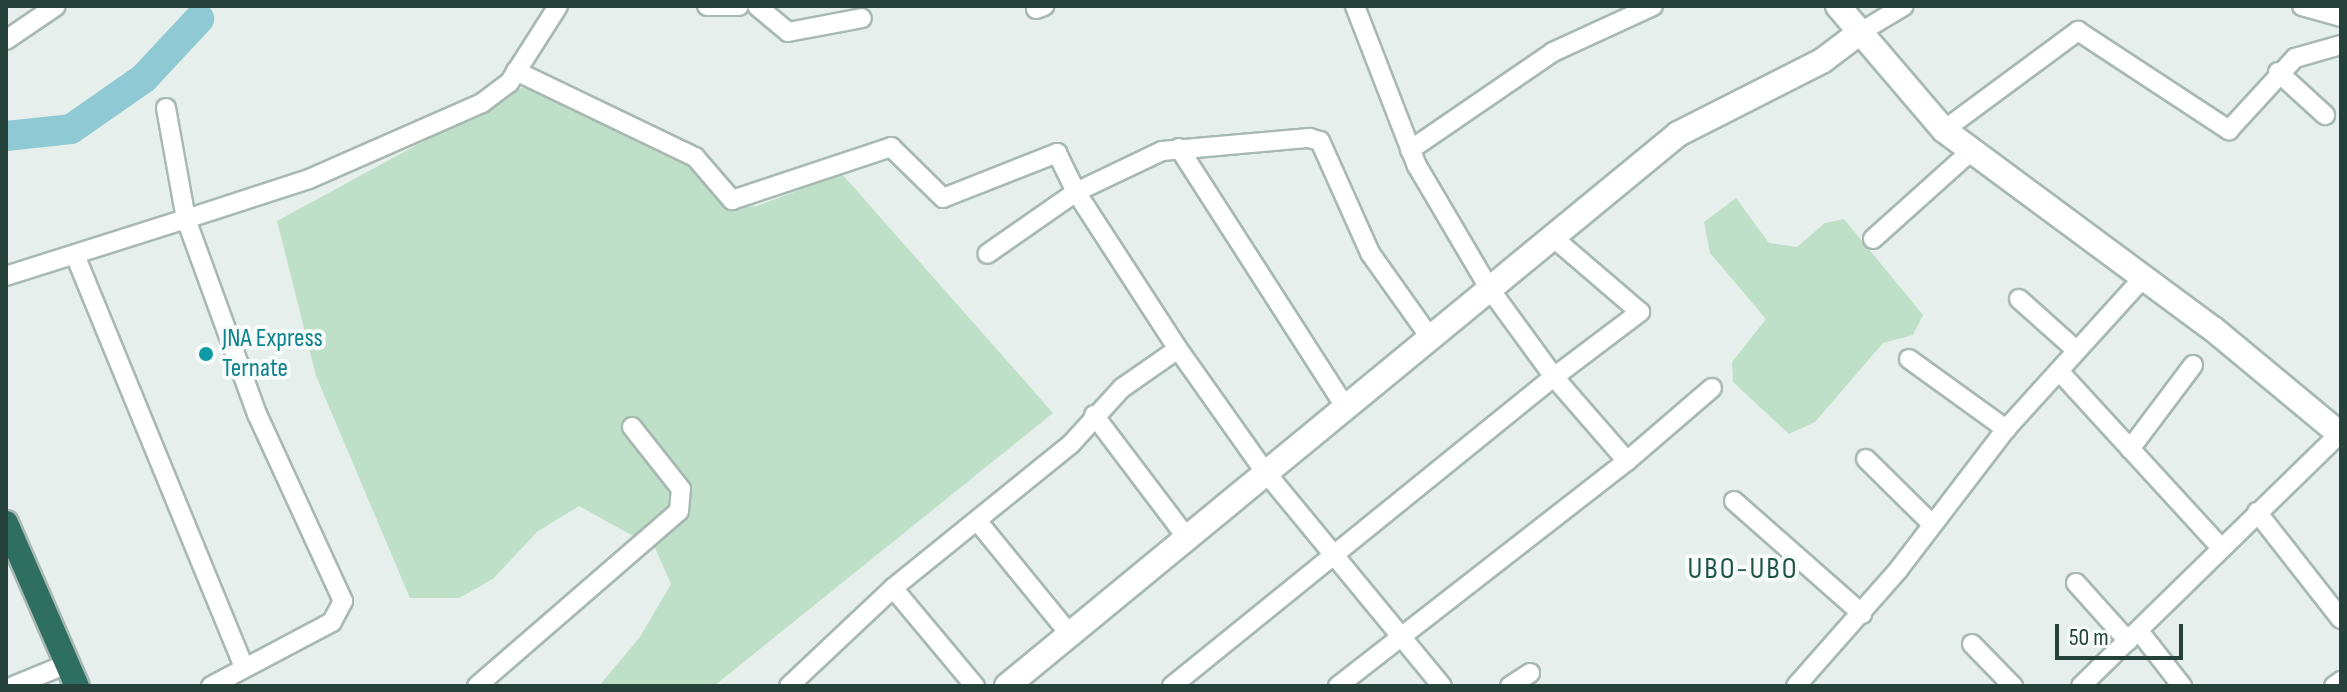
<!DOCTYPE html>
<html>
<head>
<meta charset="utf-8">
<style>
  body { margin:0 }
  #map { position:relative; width:2347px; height:692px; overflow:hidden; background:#e6efeb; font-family:"Sofia Sans Condensed",sans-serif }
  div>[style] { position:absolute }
  .green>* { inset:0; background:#bfe0c8 }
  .river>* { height:30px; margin:-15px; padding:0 15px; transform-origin:15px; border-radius:15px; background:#8ec9d4 }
  .roads { filter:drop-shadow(2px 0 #a8b8b2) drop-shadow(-2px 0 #a8b8b2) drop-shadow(0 2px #a8b8b2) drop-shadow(0 -2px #a8b8b2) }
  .street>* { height:18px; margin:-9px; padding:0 9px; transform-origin:9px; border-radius:9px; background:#fff }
  .secondary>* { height:24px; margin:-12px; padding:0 12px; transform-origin:12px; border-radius:12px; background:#fff }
  .highway>* { height:24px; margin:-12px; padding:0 12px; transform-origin:12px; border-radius:12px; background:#2f6f62 }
  .dots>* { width:22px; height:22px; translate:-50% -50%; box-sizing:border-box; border:4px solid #f7fbf9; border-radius:50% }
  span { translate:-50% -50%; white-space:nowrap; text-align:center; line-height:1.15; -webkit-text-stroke:8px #f7fbf9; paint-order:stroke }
  .culture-label { font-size:26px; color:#0d838f }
  .left { translate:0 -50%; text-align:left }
  .quarter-label { font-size:30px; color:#1f5548; letter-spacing:2px }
  .frame { position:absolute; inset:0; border:8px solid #24423a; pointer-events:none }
  .scale { position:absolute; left:2055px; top:624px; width:128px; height:36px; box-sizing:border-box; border:4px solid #24423a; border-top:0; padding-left:10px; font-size:24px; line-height:28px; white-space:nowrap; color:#24423a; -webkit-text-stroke:6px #f7fbf9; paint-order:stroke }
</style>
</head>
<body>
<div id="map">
  <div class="green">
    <div style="clip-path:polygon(529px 84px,699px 169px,725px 209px,757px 206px,842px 174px,1053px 413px,714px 686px,599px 686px,640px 637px,671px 584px,655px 548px,579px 506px,537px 532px,493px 579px,459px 598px,410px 598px,316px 376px,277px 221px)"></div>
    <div style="clip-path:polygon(1736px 198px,1769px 243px,1797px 247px,1825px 223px,1844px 219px,1923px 315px,1913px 335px,1883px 343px,1815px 422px,1789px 434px,1733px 382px,1732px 362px,1766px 319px,1710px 253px,1704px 222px)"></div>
  </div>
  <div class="river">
    <div style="left:6px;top:136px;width:65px;rotate:-6.1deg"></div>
    <div style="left:71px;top:129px;width:89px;rotate:-34.9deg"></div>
    <div style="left:144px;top:78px;width:81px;rotate:-47deg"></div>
  </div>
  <div class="roads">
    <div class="street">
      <div style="left:707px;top:6px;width:32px"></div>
      <div style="left:757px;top:6px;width:40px;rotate:40deg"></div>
      <div style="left:788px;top:32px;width:75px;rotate:-10.7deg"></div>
      <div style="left:2302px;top:6px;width:41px;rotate:15.8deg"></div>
      <div style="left:1036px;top:9px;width:9px;rotate:-21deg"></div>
      <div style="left:1859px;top:33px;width:52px;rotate:-31deg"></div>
      <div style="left:6px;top:40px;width:60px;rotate:-34.2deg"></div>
      <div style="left:516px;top:71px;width:199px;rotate:25.7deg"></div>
      <div style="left:695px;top:157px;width:57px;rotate:49.3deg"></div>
      <div style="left:732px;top:200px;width:168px;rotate:-18.4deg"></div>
      <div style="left:891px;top:147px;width:73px;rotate:44.4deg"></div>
      <div style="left:943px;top:198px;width:123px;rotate:-21.5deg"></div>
      <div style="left:1057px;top:153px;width:43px;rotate:64deg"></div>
      <div style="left:1076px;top:192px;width:108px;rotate:145.1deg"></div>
      <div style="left:2278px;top:72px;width:64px;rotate:42.5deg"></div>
      <div style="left:166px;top:108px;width:113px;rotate:79.8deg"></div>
      <div style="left:186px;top:219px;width:129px;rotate:-18deg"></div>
      <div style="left:309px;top:179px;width:189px;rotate:-23.7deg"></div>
      <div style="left:482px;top:103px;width:34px;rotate:-37deg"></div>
      <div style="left:509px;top:83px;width:91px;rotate:-57.5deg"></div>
      <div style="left:1944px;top:130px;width:167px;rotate:-36.5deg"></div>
      <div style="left:2078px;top:31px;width:181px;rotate:33.3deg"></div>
      <div style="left:2229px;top:130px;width:98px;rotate:-47.5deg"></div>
      <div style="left:2295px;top:58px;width:48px;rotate:-15.8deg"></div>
      <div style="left:1179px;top:148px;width:303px;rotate:57.3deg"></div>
      <div style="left:1410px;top:150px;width:173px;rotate:-34.4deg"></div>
      <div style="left:1553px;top:52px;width:110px;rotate:-24.7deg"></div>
      <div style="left:1873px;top:239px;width:130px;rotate:-41.9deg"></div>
      <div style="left:75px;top:255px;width:445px;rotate:67.7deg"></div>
      <div style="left:6px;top:276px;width:189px;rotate:-17.6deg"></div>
      <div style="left:186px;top:219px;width:208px;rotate:70deg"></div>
      <div style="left:257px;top:414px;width:206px;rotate:65.3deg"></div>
      <div style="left:343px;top:601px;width:24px;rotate:118deg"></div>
      <div style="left:332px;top:622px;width:137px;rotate:152.1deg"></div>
      <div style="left:2019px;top:299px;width:76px;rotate:41.8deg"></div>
      <div style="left:1178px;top:349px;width:187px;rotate:-123deg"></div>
      <div style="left:1076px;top:192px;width:95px;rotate:-25.5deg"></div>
      <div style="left:1162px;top:151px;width:148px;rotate:-5.1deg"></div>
      <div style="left:1309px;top:138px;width:11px;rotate:15deg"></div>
      <div style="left:1320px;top:141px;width:123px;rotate:65.9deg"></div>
      <div style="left:1370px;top:253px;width:102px;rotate:54.6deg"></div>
      <div style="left:1909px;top:359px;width:120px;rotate:35.8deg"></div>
      <div style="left:2059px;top:371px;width:241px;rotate:47.5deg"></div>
      <div style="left:1094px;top:415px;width:149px;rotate:52.9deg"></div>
      <div style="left:2130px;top:449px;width:105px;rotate:-53.1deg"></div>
      <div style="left:1866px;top:459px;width:93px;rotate:44.6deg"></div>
      <div style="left:1627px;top:461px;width:112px;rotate:-40.7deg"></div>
      <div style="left:1734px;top:501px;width:171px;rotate:41.4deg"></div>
      <div style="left:2257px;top:512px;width:136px;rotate:51.9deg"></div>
      <div style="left:979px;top:523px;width:141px;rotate:50.8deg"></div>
      <div style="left:2076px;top:583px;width:78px;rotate:48.1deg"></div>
      <div style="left:893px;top:588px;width:128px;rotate:50.1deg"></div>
      <div style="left:2139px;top:631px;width:70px;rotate:52deg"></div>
      <div style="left:1972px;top:644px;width:59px;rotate:45.7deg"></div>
      <div style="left:13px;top:686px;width:58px;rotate:-22.2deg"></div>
      <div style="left:477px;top:686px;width:267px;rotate:-40.9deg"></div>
      <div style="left:679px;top:511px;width:22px;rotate:-85deg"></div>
      <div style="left:681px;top:489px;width:79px;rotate:-128.3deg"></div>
      <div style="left:789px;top:686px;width:143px;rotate:-43.3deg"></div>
      <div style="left:893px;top:588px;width:229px;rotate:-39deg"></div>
      <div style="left:1071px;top:444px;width:76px;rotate:-47.7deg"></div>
      <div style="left:1122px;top:388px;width:68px;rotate:-34.9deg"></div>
      <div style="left:1178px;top:349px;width:147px;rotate:54.7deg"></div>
      <div style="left:1263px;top:469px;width:281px;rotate:50.5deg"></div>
      <div style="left:1172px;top:686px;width:491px;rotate:-39deg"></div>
      <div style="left:1554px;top:377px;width:110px;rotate:-126.1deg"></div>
      <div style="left:1489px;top:288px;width:142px;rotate:-120.5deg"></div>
      <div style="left:1417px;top:166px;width:172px;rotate:-111.2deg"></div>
      <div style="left:1338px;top:686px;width:366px;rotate:-37.9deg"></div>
      <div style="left:1627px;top:461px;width:111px;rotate:-131deg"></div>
      <div style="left:1554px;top:377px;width:108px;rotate:-37.1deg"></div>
      <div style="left:1640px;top:312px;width:111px;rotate:-139.4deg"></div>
      <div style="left:1510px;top:686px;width:24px;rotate:-33deg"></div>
      <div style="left:1796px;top:686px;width:156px;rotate:-48.6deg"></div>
      <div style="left:1899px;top:569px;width:176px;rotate:-52.6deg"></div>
      <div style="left:2006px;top:429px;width:202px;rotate:-47.8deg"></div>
      <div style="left:2081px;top:686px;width:363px;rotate:-44.3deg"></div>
      <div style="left:2334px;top:686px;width:9px;rotate:-36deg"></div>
    </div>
    <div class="secondary">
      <div style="left:1838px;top:6px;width:163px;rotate:49.5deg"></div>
      <div style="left:1944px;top:130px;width:333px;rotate:36.5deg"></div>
      <div style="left:2212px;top:328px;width:168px;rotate:39.7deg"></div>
      <div style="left:1007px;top:686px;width:869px;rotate:-39.44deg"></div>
      <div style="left:1678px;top:134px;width:161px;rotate:-26.9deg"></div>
      <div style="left:1822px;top:61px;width:46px;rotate:-37.1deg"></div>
    </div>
    <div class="highway">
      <div style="left:6px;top:523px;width:178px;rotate:66.5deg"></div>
    </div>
  </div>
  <div class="dots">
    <div style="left:206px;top:354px;background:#0f9aa8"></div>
  </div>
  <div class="culture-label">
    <span class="left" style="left:222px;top:354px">JNA Express<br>Ternate</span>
  </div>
  <div class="quarter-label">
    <span style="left:1743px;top:569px">UBO-UBO</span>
  </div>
  <div class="frame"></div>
  <div class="scale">50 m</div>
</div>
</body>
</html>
